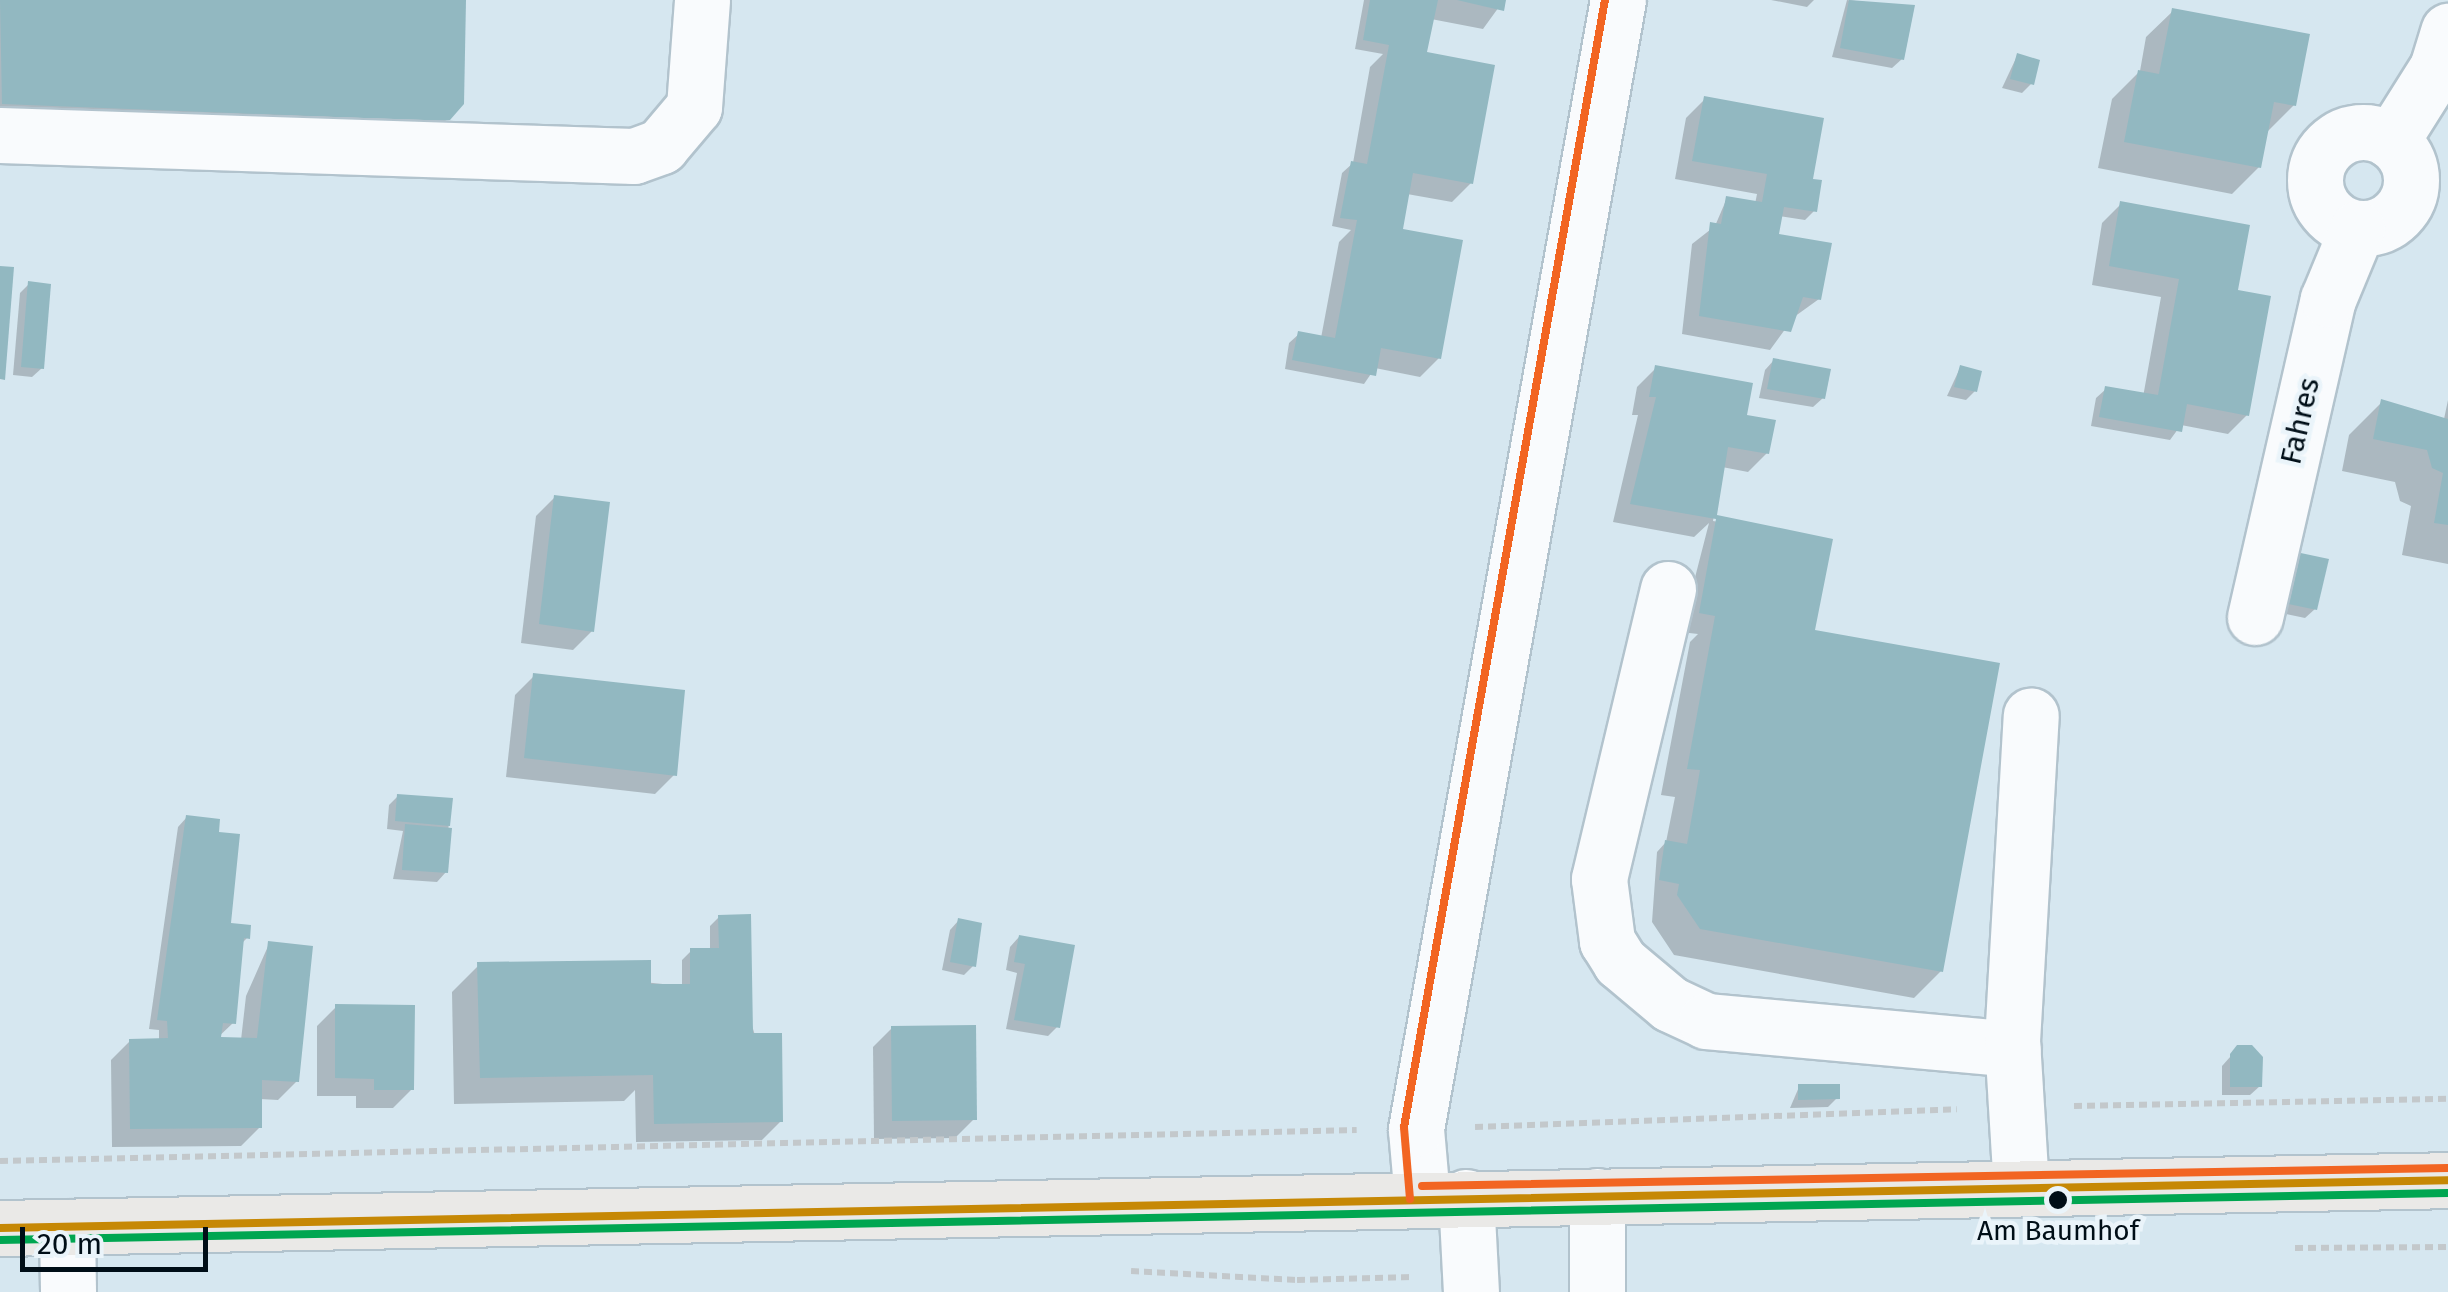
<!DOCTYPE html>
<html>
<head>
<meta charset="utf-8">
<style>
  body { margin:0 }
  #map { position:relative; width:2448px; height:1292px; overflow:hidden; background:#d6e7f0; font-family:"Fira Sans",sans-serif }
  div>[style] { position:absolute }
  .shadow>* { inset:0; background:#0003 }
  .building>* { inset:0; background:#92b8c1 }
  .path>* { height:6px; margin-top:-3px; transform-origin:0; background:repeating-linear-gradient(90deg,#c3c8cb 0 8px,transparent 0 13px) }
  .roads { filter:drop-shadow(2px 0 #b2c3cd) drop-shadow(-2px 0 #b2c3cd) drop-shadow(0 2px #b2c3cd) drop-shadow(0 -2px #b2c3cd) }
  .minor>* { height:55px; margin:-27.5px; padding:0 27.5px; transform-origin:27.5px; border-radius:27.5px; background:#f9fbfd }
  .minor>.ring { margin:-27.5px; padding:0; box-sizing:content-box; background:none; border:55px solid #f9fbfd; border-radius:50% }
  .major>* { height:55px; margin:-27.5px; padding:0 27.5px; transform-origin:27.5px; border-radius:27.5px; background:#eae9e7 }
  .bus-1>* { height:8px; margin:-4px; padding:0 4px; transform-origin:4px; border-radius:4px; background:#c68805 }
  .bus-2>* { height:8px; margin:-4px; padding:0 4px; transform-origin:4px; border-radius:4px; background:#00a651 }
  .bus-3>* { height:8px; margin:-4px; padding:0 4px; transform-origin:4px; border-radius:4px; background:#f26522 }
  .dots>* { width:28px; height:28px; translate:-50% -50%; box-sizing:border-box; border:5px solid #eaf4fa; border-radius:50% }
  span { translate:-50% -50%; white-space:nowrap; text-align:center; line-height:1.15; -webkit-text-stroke:9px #eaf4fa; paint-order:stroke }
  .bus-label { font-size:28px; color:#000e17 }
  .street-label { font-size:30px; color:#000e17 }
  .scale { position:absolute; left:20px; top:1227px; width:188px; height:45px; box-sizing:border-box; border:5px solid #000e17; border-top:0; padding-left:12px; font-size:30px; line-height:35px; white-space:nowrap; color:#000e17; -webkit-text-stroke:8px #eaf4fa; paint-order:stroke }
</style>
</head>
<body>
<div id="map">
  <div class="shadow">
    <div style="clip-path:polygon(0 0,465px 0,448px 118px,415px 152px,0 137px)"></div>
    <div style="clip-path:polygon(1364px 0,1504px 0,1483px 29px,1431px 19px,1425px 51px,1471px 183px,1452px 202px,1407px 194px,1400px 231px,1439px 358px,1420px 377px,1375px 368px,1364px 384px,1285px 369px,1289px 343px,1299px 334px,1321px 338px,1339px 242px,1351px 230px,1332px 226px,1342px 173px,1353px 163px,1370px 67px,1383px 54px,1355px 49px)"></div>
    <div style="clip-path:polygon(1771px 0,1814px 0,1807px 7px)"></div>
    <div style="clip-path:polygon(1847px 0,1912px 7px,1902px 59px,1892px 68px,1832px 57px)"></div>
    <div style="clip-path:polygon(2173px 11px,2294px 105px,2267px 132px,2259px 167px,2232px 194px,2098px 168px,2112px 99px,2140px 71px,2146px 37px)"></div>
    <div style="clip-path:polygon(2017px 56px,2032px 83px,2022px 93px,2002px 88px)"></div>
    <div style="clip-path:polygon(1705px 99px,1811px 182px,1814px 211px,1805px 220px,1779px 216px,1777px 233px,1819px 299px,1794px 317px,1770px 350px,1682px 334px,1692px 244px,1715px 226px,1727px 198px,1755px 204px,1757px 194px,1675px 179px,1686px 118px)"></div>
    <div style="clip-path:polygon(2121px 204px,2235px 292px,2247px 415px,2228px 434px,2181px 425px,2170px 440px,2091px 426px,2096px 398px,2106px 389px,2143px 397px,2161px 297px,2092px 285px,2102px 223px)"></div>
    <div style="clip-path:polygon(29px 284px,42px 368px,32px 377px,13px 375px,20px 293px)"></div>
    <div style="clip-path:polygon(1774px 360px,1823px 398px,1813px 407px,1759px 398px,1765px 370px)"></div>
    <div style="clip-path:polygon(1656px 368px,1744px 417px,1767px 453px,1748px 472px,1722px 467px,1713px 521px,1831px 541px,1812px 628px,1941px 971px,1914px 998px,1674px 955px,1652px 922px,1657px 852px,1666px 842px,1675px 797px,1661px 795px,1690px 642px,1698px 634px,1681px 632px,1709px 523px,1694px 537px,1613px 522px,1638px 415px,1632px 415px,1637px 387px)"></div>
    <div style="clip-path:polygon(1960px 368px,1975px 391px,1966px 400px,1947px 396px)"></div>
    <div style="clip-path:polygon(2448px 400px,2448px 564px,2402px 555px,2411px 506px,2400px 501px,2395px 482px,2342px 471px,2349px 435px,2382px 402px,2444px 419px)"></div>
    <div style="clip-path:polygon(555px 497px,592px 631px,573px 650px,521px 643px,536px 516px)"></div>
    <div style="clip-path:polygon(2288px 564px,2315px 609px,2305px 618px,2276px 612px)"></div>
    <div style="clip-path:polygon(534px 676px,674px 775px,655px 794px,506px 777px,515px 695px)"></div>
    <div style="clip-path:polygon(398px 796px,450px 801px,446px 872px,437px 882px,393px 879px,403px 831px,387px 829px,389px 805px)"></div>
    <div style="clip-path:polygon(187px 817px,229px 925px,247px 938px,241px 944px,233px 1023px,214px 1041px,241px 1040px,246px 996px,269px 944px,297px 1081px,278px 1100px,260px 1099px,260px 1127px,241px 1146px,112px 1147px,111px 1060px,130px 1041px,159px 1041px,159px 1030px,149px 1029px,178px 827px)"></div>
    <div style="clip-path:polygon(719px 917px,781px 1121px,762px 1140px,636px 1142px,635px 1090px,624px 1101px,454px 1104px,452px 992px,479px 965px,682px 986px,682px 960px,691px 951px,710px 951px,710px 926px)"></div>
    <div style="clip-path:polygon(959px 920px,973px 966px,964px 975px,942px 970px,950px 930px)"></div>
    <div style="clip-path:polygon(1019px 937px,1057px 1027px,1048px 1036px,1006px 1029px,1017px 973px,1006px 970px,1010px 947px)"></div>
    <div style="clip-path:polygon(336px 1007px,412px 1089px,393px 1108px,356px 1108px,356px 1096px,317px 1096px,317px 1026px)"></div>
    <div style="clip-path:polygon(892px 1028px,974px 1119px,955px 1138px,874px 1139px,873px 1047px)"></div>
    <div style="clip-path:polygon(2239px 1047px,2260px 1086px,2250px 1095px,2222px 1095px,2222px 1066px)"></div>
    <div style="clip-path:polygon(1799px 1087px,1837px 1098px,1828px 1107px,1790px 1108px)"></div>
  </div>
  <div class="building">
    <div style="clip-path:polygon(0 0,466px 0,464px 104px,450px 120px,438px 121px,2px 104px)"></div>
    <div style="clip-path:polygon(1370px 0,1438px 0,1427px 52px,1495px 65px,1473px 184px,1413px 173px,1403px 229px,1463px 240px,1441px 359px,1381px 348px,1376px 376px,1292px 360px,1298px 331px,1335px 338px,1357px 220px,1340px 218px,1351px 161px,1367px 164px,1389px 45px,1363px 40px)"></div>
    <div style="clip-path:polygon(1457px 0,1506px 0,1504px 11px)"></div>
    <div style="clip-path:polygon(1849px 0,1915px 5px,1904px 60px,1840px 48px)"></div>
    <div style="clip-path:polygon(2172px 8px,2310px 34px,2296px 106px,2274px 102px,2261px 168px,2124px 142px,2138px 70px,2159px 74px)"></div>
    <div style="clip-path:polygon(2017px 53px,2040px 60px,2034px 85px,2010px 79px)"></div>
    <div style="clip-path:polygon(1704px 96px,1824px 118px,1813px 179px,1822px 180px,1817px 212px,1784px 207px,1779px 234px,1832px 243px,1821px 300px,1803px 297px,1791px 332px,1699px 316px,1710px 222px,1721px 224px,1726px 196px,1762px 202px,1767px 174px,1692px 161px)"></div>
    <div style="clip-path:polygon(2120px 201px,2250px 225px,2238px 290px,2271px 296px,2249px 416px,2187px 404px,2182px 432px,2099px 417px,2105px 386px,2158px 395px,2179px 279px,2109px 266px)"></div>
    <div style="clip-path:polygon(0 266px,14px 267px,5px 380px,0 379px)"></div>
    <div style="clip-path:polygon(28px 281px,51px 284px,44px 369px,21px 367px)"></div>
    <div style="clip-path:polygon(1773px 358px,1831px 369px,1825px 399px,1767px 389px)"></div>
    <div style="clip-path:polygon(1655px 365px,1753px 383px,1747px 415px,1776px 420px,1769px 454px,1728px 447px,1717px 515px,1833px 539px,1815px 630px,2000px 663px,1943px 972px,1700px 929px,1677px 895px,1679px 884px,1659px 880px,1665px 840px,1687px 844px,1700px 770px,1687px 769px,1715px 616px,1699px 613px,1716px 519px,1630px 504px,1656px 397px,1649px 397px)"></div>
    <div style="clip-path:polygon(1960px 365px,1982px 371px,1977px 392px,1954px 387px)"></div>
    <div style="clip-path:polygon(2381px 399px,2448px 419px,2448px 525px,2434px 523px,2443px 473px,2432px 468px,2427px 450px,2373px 439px)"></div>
    <div style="clip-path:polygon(554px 495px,610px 502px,594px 632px,539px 624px)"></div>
    <div style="clip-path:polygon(2296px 552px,2329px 559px,2317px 610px,2284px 603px)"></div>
    <div style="clip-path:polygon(533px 673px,685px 690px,677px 776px,524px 758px)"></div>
    <div style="clip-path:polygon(397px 794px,453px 798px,450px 826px,395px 821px)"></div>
    <div style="clip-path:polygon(186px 815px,220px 819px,219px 832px,240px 834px,231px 923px,251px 925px,250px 939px,244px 938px,236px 1024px,223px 1023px,221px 1037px,257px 1038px,268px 941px,313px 946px,299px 1082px,262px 1080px,262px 1128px,130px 1129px,129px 1039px,168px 1038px,167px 1021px,157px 1020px)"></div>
    <div style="clip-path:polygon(405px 824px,452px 828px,448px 873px,402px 870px)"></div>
    <div style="clip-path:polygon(751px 914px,753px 1033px,782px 1033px,783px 1122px,654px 1124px,653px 1075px,480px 1078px,477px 962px,651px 960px,651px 984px,690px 984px,690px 948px,719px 948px,718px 915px)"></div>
    <div style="clip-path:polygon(958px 918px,982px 923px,976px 967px,950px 962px)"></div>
    <div style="clip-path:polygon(1019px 935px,1075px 945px,1060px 1028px,1014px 1020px,1025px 964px,1014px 962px)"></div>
    <div style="clip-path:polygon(335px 1004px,415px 1005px,414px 1090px,374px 1090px,374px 1079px,335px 1078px)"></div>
    <div style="clip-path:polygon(976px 1025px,977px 1120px,892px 1121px,891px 1026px)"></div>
    <div style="clip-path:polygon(2237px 1045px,2252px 1045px,2263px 1057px,2262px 1087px,2230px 1087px,2230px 1054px)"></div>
    <div style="clip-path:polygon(1798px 1084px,1840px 1084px,1840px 1099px,1798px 1100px)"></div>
  </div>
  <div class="path">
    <div style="left:2074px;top:1106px;width:374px;rotate:-1.1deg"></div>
    <div style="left:1475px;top:1127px;width:482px;rotate:-2.1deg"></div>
    <div style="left:0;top:1161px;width:1357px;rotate:-1.31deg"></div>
    <div style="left:2295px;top:1248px;width:153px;rotate:-0.4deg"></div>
    <div style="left:1131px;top:1271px;width:166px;rotate:3.1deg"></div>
    <div style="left:1297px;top:1280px;width:116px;rotate:-1.5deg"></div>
  </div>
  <div class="roads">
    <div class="minor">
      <div class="ring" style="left:2315px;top:132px;width:41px;height:41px"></div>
      <div style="left:0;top:135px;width:634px;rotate:1.9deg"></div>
      <div style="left:634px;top:156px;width:29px;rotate:-20deg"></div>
      <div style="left:661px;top:146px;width:51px;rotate:-49.8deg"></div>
      <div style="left:694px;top:107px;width:107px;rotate:-85.7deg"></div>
      <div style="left:2391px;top:141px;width:86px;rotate:-57.8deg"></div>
      <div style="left:2437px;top:68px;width:39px;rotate:-73deg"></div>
      <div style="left:1668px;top:589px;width:298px;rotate:103.4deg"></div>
      <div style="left:1599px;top:879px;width:63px;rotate:82.6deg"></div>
      <div style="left:1607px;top:941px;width:25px;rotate:58deg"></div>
      <div style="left:1620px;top:962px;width:65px;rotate:40deg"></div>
      <div style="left:1670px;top:1004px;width:40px;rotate:25deg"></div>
      <div style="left:1706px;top:1021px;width:308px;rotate:5.2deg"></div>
      <div style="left:2255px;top:617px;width:326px;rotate:-77.1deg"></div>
      <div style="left:2328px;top:299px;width:76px;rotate:-67.5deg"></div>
      <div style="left:2021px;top:1188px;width:147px;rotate:-93.5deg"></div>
      <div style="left:2012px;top:1041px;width:326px;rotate:-86.7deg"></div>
      <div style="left:1597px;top:1196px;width:96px;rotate:90deg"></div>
      <div style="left:1466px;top:1197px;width:95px;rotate:87deg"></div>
      <div style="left:1422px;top:1198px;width:69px;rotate:-95deg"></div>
      <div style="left:1416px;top:1129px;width:1147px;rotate:-79.86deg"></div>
      <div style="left:67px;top:1227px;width:65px;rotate:89.1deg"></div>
    </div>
    <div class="major">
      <div style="left:0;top:1228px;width:2448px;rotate:-1.12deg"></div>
    </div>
  </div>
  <div class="bus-1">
    <div style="left:0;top:1228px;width:2448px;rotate:-1.12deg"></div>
  </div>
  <div class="bus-2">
    <div style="left:0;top:1240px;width:2448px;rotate:-1.1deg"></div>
  </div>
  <div class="bus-3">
    <div style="left:1422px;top:1186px;width:1026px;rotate:-1.01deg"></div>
    <div style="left:1410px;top:1199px;width:72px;rotate:-94.8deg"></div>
    <div style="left:1404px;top:1127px;width:1145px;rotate:-79.89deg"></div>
  </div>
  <div class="dots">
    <div style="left:2058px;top:1200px;background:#000e17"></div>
  </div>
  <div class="bus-label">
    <span style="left:2058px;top:1231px">Am Baumhof</span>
  </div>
  <div class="street-label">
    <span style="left:2300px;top:421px;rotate:-77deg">Fahres</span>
  </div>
  <div class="scale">20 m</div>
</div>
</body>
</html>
